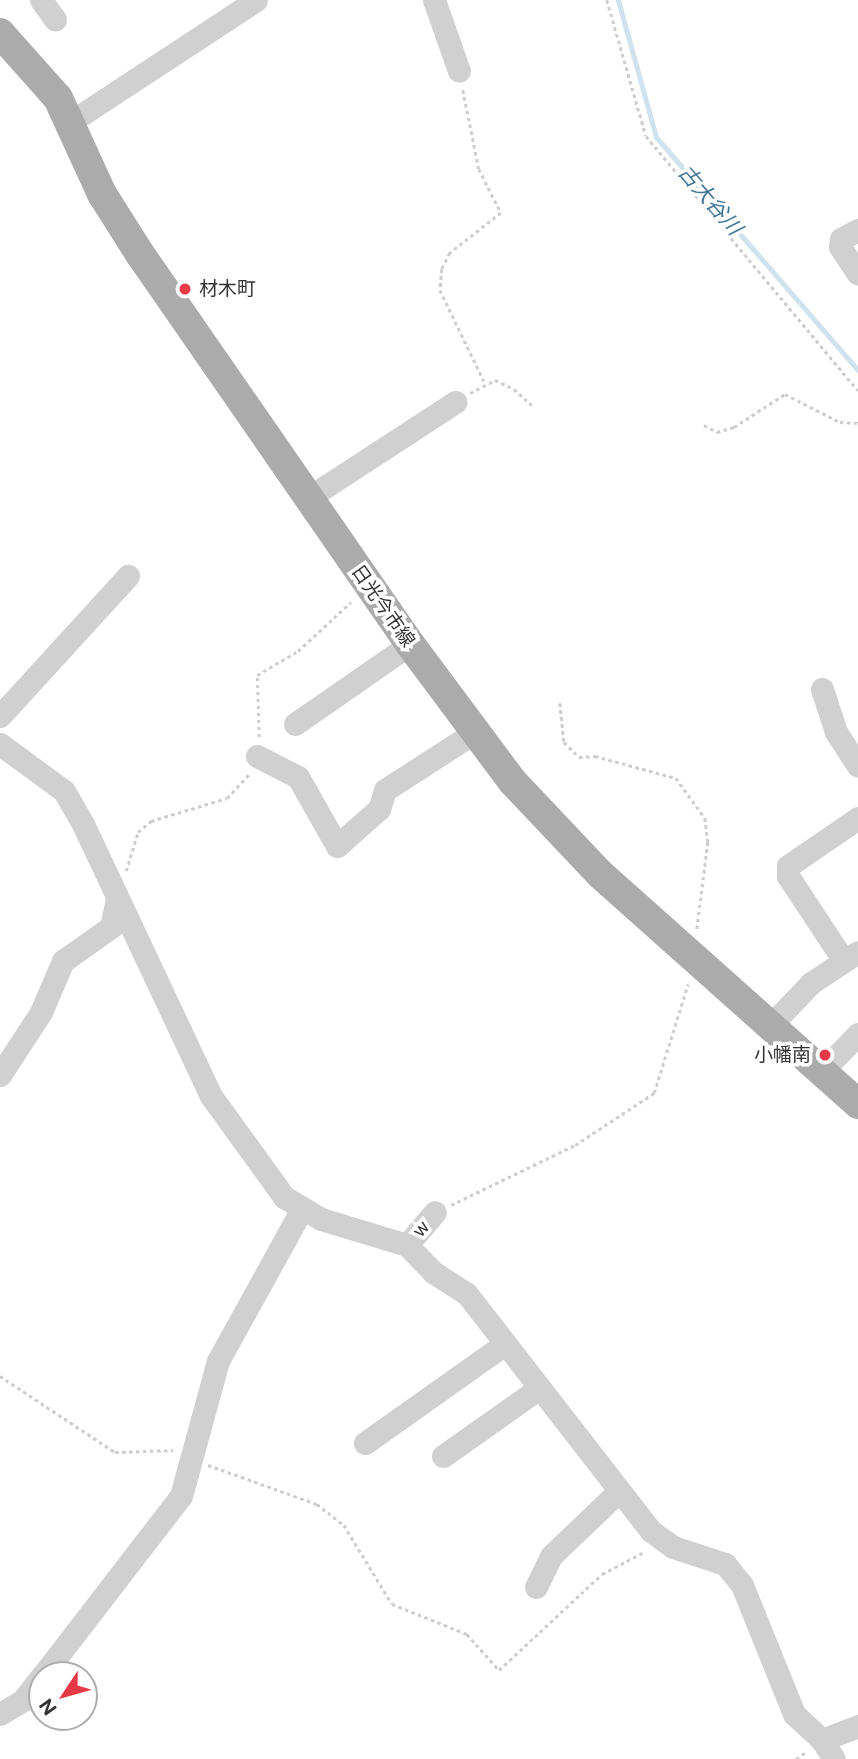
<!DOCTYPE html>
<html>
<head>
<meta charset="utf-8">
<style>
  body { margin:0 }
  #map { position:relative; width:858px; height:1759px; overflow:hidden; background:#fff; font-family:"Public Sans","Noto Sans JP",sans-serif }
  div>[style] { position:absolute }
  .stream>* { height:5px; margin:-2.5px; padding:0 2.5px; transform-origin:2.5px; border-radius:2.5px; background:#cfe2ee }
  .path>* { height:2.5px; margin-top:-1.25px; transform-origin:0; background:repeating-linear-gradient(90deg,#cdcdcd 0 3.5px,transparent 0 7px) }
  .minor>* { height:23px; margin:-11.5px; padding:0 11.5px; transform-origin:11.5px; border-radius:11.5px; background:#d0d0d0 }
  .major>* { height:30px; margin:-15px; padding:0 15px; transform-origin:15px; border-radius:15px; background:#ababab }
  .dots>* { width:19px; height:19px; translate:-50% -50%; box-sizing:border-box; border:4px solid #fff; border-radius:50% }
  span { translate:-50% -50%; white-space:nowrap; text-align:center; line-height:1.15; -webkit-text-stroke:7px #fff; paint-order:stroke }
  .poi-label { font-size:19px; color:#333 }
  .left { translate:0 -50%; text-align:left }
  .right { translate:-100% -50%; text-align:right }
  .street-label { font-size:19px; color:#333 }
  .water-label { font-size:21px; color:#3f7597; font-style:italic }
  .north { position:absolute; left:28px; top:1661px; width:70px; height:70px; box-sizing:border-box; background:#fff; border:2px solid #adadad; border-radius:50%; rotate:234deg; font-size:19px; font-weight:700; line-height:28px; text-align:center; color:#333 }
  .north::after { content:''; display:block; margin:auto; width:24px; height:32px; background:#e63946; clip-path:polygon(50% 0,100% 100%,50% 72%,0 100%) }
</style>
</head>
<body>
<div id="map">
  <div class="stream">
    <div style="left:618px;top:0;width:142px;rotate:74.5deg"></div>
    <div style="left:656px;top:137px;width:308px;rotate:49.1deg"></div>
  </div>
  <div class="path">
    <div style="left:607px;top:0;width:141px;rotate:74deg"></div>
    <div style="left:646px;top:136px;width:331px;rotate:50.2deg"></div>
    <div style="left:463px;top:90px;width:81px;rotate:78.6deg"></div>
    <div style="left:479px;top:169px;width:49px;rotate:63.4deg"></div>
    <div style="left:501px;top:213px;width:65px;rotate:141.9deg"></div>
    <div style="left:450px;top:253px;width:18px;rotate:117deg"></div>
    <div style="left:442px;top:269px;width:21px;rotate:95deg"></div>
    <div style="left:440px;top:290px;width:103px;rotate:64.2deg"></div>
    <div style="left:470px;top:393px;width:28px;rotate:-27deg"></div>
    <div style="left:495px;top:380px;width:21px;rotate:25deg"></div>
    <div style="left:514px;top:389px;width:27px;rotate:42deg"></div>
    <div style="left:704px;top:425px;width:15px;rotate:28deg"></div>
    <div style="left:717px;top:432px;width:18px;rotate:-16deg"></div>
    <div style="left:734px;top:427px;width:61px;rotate:-32.9deg"></div>
    <div style="left:785px;top:394px;width:62px;rotate:27deg"></div>
    <div style="left:840px;top:422px;width:18px;rotate:3deg"></div>
    <div style="left:560px;top:703px;width:39px;rotate:84deg"></div>
    <div style="left:564px;top:742px;width:21px;rotate:45deg"></div>
    <div style="left:579px;top:757px;width:16px;rotate:-4deg"></div>
    <div style="left:595px;top:756px;width:84px;rotate:15.2deg"></div>
    <div style="left:676px;top:778px;width:49px;rotate:54.1deg"></div>
    <div style="left:705px;top:818px;width:24px;rotate:83deg"></div>
    <div style="left:708px;top:842px;width:88px;rotate:97.2deg"></div>
    <div style="left:259px;top:737px;width:62px;rotate:-91.8deg"></div>
    <div style="left:257px;top:675px;width:48px;rotate:-30.3deg"></div>
    <div style="left:298px;top:651px;width:72px;rotate:-42.8deg"></div>
    <div style="left:126px;top:871px;width:41px;rotate:-72.9deg"></div>
    <div style="left:138px;top:832px;width:17px;rotate:-40deg"></div>
    <div style="left:151px;top:821px;width:79px;rotate:-16.8deg"></div>
    <div style="left:227px;top:798px;width:34px;rotate:-47deg"></div>
    <div style="left:451px;top:1205px;width:138px;rotate:-25.8deg"></div>
    <div style="left:575px;top:1145px;width:95px;rotate:-33.4deg"></div>
    <div style="left:654px;top:1093px;width:114px;rotate:-72.7deg"></div>
    <div style="left:0;top:1376px;width:138px;rotate:33.5deg"></div>
    <div style="left:115px;top:1452px;width:58px;rotate:-2deg"></div>
    <div style="left:208px;top:1465px;width:116px;rotate:19.7deg"></div>
    <div style="left:317px;top:1504px;width:34px;rotate:38deg"></div>
    <div style="left:344px;top:1525px;width:92px;rotate:58.7deg"></div>
    <div style="left:392px;top:1604px;width:81px;rotate:21.8deg"></div>
    <div style="left:467px;top:1634px;width:48px;rotate:48.4deg"></div>
    <div style="left:499px;top:1670px;width:141px;rotate:-43deg"></div>
    <div style="left:602px;top:1574px;width:47px;rotate:-27.6deg"></div>
    <div style="left:796px;top:1759px;width:14px;rotate:-36deg"></div>
  </div>
  <div class="minor">
    <div style="left:41px;top:0;width:24px;rotate:54deg"></div>
    <div style="left:434px;top:0;width:75px;rotate:70.6deg"></div>
    <div style="left:72px;top:121px;width:220px;rotate:-33.3deg"></div>
    <div style="left:858px;top:230px;width:19px;rotate:152deg"></div>
    <div style="left:841px;top:239px;width:8px;rotate:97deg"></div>
    <div style="left:840px;top:247px;width:32px;rotate:56deg"></div>
    <div style="left:308px;top:498px;width:176px;rotate:-33.1deg"></div>
    <div style="left:822px;top:689px;width:45px;rotate:72deg"></div>
    <div style="left:836px;top:732px;width:40px;rotate:57.1deg"></div>
    <div style="left:0;top:716px;width:190px;rotate:-47.6deg"></div>
    <div style="left:295px;top:724px;width:140px;rotate:-34.8deg"></div>
    <div style="left:0;top:744px;width:79px;rotate:36.3deg"></div>
    <div style="left:64px;top:791px;width:38px;rotate:60deg"></div>
    <div style="left:83px;top:824px;width:301px;rotate:64.8deg"></div>
    <div style="left:211px;top:1096px;width:125px;rotate:54.1deg"></div>
    <div style="left:284px;top:1197px;width:43px;rotate:30.7deg"></div>
    <div style="left:321px;top:1219px;width:90px;rotate:16.8deg"></div>
    <div style="left:407px;top:1245px;width:37px;rotate:46deg"></div>
    <div style="left:433px;top:1272px;width:40px;rotate:32.9deg"></div>
    <div style="left:467px;top:1294px;width:300px;rotate:52.2deg"></div>
    <div style="left:651px;top:1531px;width:27px;rotate:36deg"></div>
    <div style="left:673px;top:1547px;width:55px;rotate:18.1deg"></div>
    <div style="left:725px;top:1564px;width:27px;rotate:51deg"></div>
    <div style="left:742px;top:1585px;width:139px;rotate:68deg"></div>
    <div style="left:794px;top:1714px;width:38px;rotate:43deg"></div>
    <div style="left:822px;top:1740px;width:22px;rotate:58deg"></div>
    <div style="left:257px;top:756px;width:46px;rotate:27.1deg"></div>
    <div style="left:298px;top:777px;width:79px;rotate:60.5deg"></div>
    <div style="left:337px;top:846px;width:56px;rotate:-41.4deg"></div>
    <div style="left:379px;top:809px;width:20px;rotate:-72deg"></div>
    <div style="left:385px;top:790px;width:107px;rotate:-32.8deg"></div>
    <div style="left:844px;top:961px;width:102px;rotate:-123.4deg"></div>
    <div style="left:788px;top:876px;width:10px;rotate:-90deg"></div>
    <div style="left:788px;top:866px;width:85px;rotate:-34.4deg"></div>
    <div style="left:769px;top:1027px;width:61px;rotate:-46.3deg"></div>
    <div style="left:811px;top:983px;width:56px;rotate:-33.4deg"></div>
    <div style="left:821px;top:1072px;width:53px;rotate:-45.8deg"></div>
    <div style="left:0;top:1075px;width:75px;rotate:-56.9deg"></div>
    <div style="left:41px;top:1012px;width:56px;rotate:-66.7deg"></div>
    <div style="left:63px;top:961px;width:59px;rotate:-35.3deg"></div>
    <div style="left:111px;top:927px;width:30px;rotate:-78deg"></div>
    <div style="left:407px;top:1245px;width:43px;rotate:-49.7deg"></div>
    <div style="left:365px;top:1443px;width:171px;rotate:-35.3deg"></div>
    <div style="left:443px;top:1456px;width:116px;rotate:-35.2deg"></div>
    <div style="left:536px;top:1587px;width:34px;rotate:-64deg"></div>
    <div style="left:551px;top:1556px;width:91px;rotate:-43.7deg"></div>
    <div style="left:43px;top:1675px;width:226px;rotate:-52.4deg"></div>
    <div style="left:181px;top:1496px;width:140px;rotate:-74.7deg"></div>
    <div style="left:218px;top:1361px;width:174px;rotate:-61.1deg"></div>
    <div style="left:0;top:1714px;width:27px;rotate:-31deg"></div>
    <div style="left:23px;top:1700px;width:31px;rotate:-52deg"></div>
    <div style="left:822px;top:1740px;width:39px;rotate:-21deg"></div>
  </div>
  <div class="major">
    <div style="left:0;top:33px;width:87px;rotate:48.3deg"></div>
    <div style="left:58px;top:98px;width:106px;rotate:65.4deg"></div>
    <div style="left:102px;top:194px;width:71px;rotate:57.7deg"></div>
    <div style="left:140px;top:254px;width:474px;rotate:55.3deg"></div>
    <div style="left:410px;top:644px;width:172px;rotate:53.3deg"></div>
    <div style="left:513px;top:782px;width:127px;rotate:46.6deg"></div>
    <div style="left:600px;top:874px;width:346px;rotate:41.7deg"></div>
  </div>
  <div class="dots">
    <div style="left:185px;top:289px;background:#e63946"></div>
    <div style="left:825px;top:1055px;background:#e63946"></div>
  </div>
  <div class="poi-label">
    <span class="left" style="left:199px;top:289px">材木町</span>
    <span class="right" style="left:811px;top:1055px">小幡南</span>
  </div>
  <div class="street-label">
    <span style="left:383px;top:606px;rotate:55deg">日光今市線</span>
    <span style="left:421px;top:1229px;rotate:-49deg">w</span>
  </div>
  <div class="water-label">
    <span style="left:710px;top:200px;rotate:49deg">古大谷川</span>
  </div>
  <div class="north">N</div>
</div>
</body>
</html>
